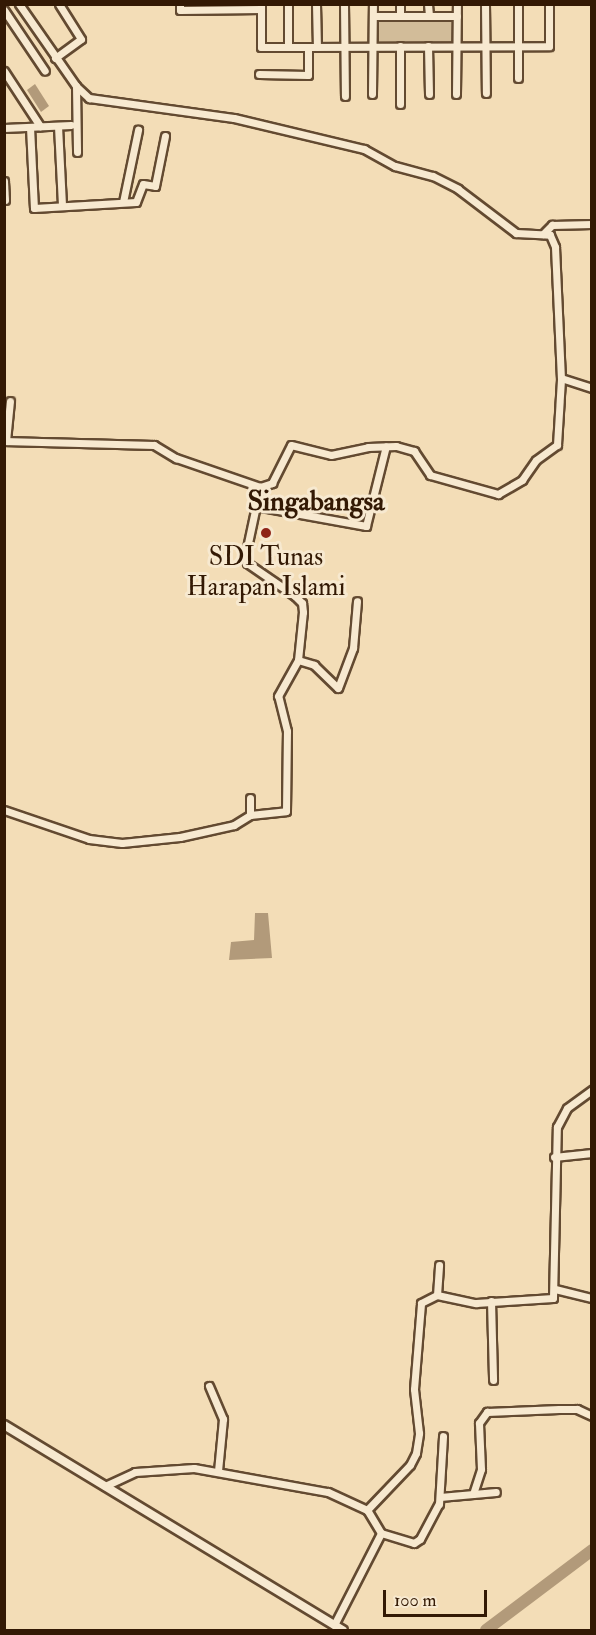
<!DOCTYPE html>
<html>
<head>
<meta charset="utf-8">
<style>
  body { margin:0 }
  #map { position:relative; width:596px; height:1635px; overflow:hidden; background:#f3ddb7; font-family:"IM FELL Double Pica",serif }
  div>[style] { position:absolute }
  .green>* { inset:0; background:#d2bc99 }
  .water>* { inset:0; background:#b29a7a }
  .river>* { height:12px; margin:-6px; padding:0 6px; transform-origin:6px; border-radius:6px; background:#b29a7a }
  .roads { filter:drop-shadow(2px 0 #634a31) drop-shadow(-2px 0 #634a31) drop-shadow(0 2px #634a31) drop-shadow(0 -2px #634a31) }
  .minor>* { height:7px; margin:-3.5px; padding:0 3.5px; transform-origin:3.5px; border-radius:3.5px; background:#f7e9d0 }
  .tertiary>* { height:8px; margin:-4px; padding:0 4px; transform-origin:4px; border-radius:4px; background:#f7e9d0 }
  .dots>* { width:16px; height:16px; translate:-50% -50%; box-sizing:border-box; border:3px solid #f7e9d0; border-radius:50% }
  span { translate:-50% -50%; white-space:nowrap; text-align:center; line-height:1.15; -webkit-text-stroke:6px #f7e9d0; paint-order:stroke }
  .poi-label { font-size:26px; color:#331904 }
  .quarter-label { font-size:28px; color:#331904; font-weight:700 }
  .frame { position:absolute; inset:0; border:6px solid #331904; pointer-events:none }
  .scale { position:absolute; left:383px; top:1590px; width:104px; height:27px; box-sizing:border-box; border:3px solid #331904; border-top:0; padding-left:8px; font-size:18px; line-height:21px; white-space:nowrap; color:#331904; -webkit-text-stroke:4px #f7e9d0; paint-order:stroke }
</style>
</head>
<body>
<div id="map">
  <div class="green">
    <div style="clip-path:polygon(454px 18px,454px 43px,376px 44px,376px 19px)"></div>
  </div>
  <div class="water">
    <div style="clip-path:polygon(35px 84px,49px 106px,41px 112px,27px 90px)"></div>
    <div style="clip-path:polygon(255px 913px,268px 913px,272px 958px,229px 960px,231px 942px,254px 940px)"></div>
  </div>
  <div class="river">
    <div style="left:486px;top:1630px;width:133px;rotate:-37deg"></div>
  </div>
  <div class="roads">
    <div class="minor">
      <div style="left:19px;top:4px;width:100px;rotate:55.2deg"></div>
      <div style="left:76px;top:86px;width:18px;rotate:43deg"></div>
      <div style="left:89px;top:98px;width:146px;rotate:7.9deg"></div>
      <div style="left:234px;top:118px;width:134px;rotate:13.4deg"></div>
      <div style="left:364px;top:149px;width:35px;rotate:29deg"></div>
      <div style="left:395px;top:166px;width:39px;rotate:15deg"></div>
      <div style="left:433px;top:176px;width:28px;rotate:27deg"></div>
      <div style="left:458px;top:189px;width:73px;rotate:37.2deg"></div>
      <div style="left:516px;top:233px;width:34px;rotate:3deg"></div>
      <div style="left:550px;top:235px;width:13px;rotate:67deg"></div>
      <div style="left:555px;top:247px;width:131px;rotate:87.4deg"></div>
      <div style="left:561px;top:378px;width:33px;rotate:18deg"></div>
      <div style="left:180px;top:4px;width:6px;rotate:90deg"></div>
      <div style="left:180px;top:10px;width:81px;rotate:-0.7deg"></div>
      <div style="left:261px;top:4px;width:43px;rotate:90deg"></div>
      <div style="left:261px;top:47px;width:47px"></div>
      <div style="left:308px;top:47px;width:241px;rotate:-0.2deg"></div>
      <div style="left:549px;top:46px;width:42px;rotate:-90deg"></div>
      <div style="left:288px;top:4px;width:43px;rotate:90deg"></div>
      <div style="left:316px;top:4px;width:43px;rotate:88.7deg"></div>
      <div style="left:344px;top:4px;width:92px;rotate:89.4deg"></div>
      <div style="left:400px;top:4px;width:12px;rotate:90deg"></div>
      <div style="left:428px;top:4px;width:12px;rotate:85deg"></div>
      <div style="left:485px;top:4px;width:89px;rotate:89.4deg"></div>
      <div style="left:518px;top:4px;width:74px;rotate:90deg"></div>
      <div style="left:4px;top:10px;width:73px;rotate:56.1deg"></div>
      <div style="left:373px;top:16px;width:84px"></div>
      <div style="left:400px;top:46px;width:58px;rotate:90deg"></div>
      <div style="left:428px;top:46px;width:48px;rotate:88.8deg"></div>
      <div style="left:55px;top:58px;width:32px;rotate:-36deg"></div>
      <div style="left:81px;top:39px;width:41px;rotate:-122.2deg"></div>
      <div style="left:4px;top:71px;width:66px;rotate:56.8deg"></div>
      <div style="left:259px;top:74px;width:49px;rotate:1.2deg"></div>
      <div style="left:308px;top:75px;width:28px;rotate:-90deg"></div>
      <div style="left:76px;top:86px;width:66px;rotate:89.1deg"></div>
      <div style="left:372px;top:94px;width:90px;rotate:-89.4deg"></div>
      <div style="left:456px;top:94px;width:90px;rotate:-89.4deg"></div>
      <div style="left:58px;top:126px;width:80px;rotate:87.1deg"></div>
      <div style="left:30px;top:127px;width:81px;rotate:87.2deg"></div>
      <div style="left:34px;top:208px;width:102px;rotate:-3.4deg"></div>
      <div style="left:136px;top:202px;width:19px;rotate:-69deg"></div>
      <div style="left:143px;top:184px;width:12px;rotate:9deg"></div>
      <div style="left:155px;top:186px;width:51px;rotate:-78.7deg"></div>
      <div style="left:4px;top:128px;width:67px;rotate:-2.6deg"></div>
      <div style="left:4px;top:181px;width:19px;rotate:87deg"></div>
      <div style="left:123px;top:202px;width:74px;rotate:-78.2deg"></div>
      <div style="left:543px;top:234px;width:13px;rotate:-45deg"></div>
      <div style="left:552px;top:225px;width:40px;rotate:-1.4deg"></div>
      <div style="left:4px;top:441px;width:150px;rotate:1.5deg"></div>
      <div style="left:154px;top:445px;width:26px;rotate:31deg"></div>
      <div style="left:176px;top:458px;width:89px;rotate:19deg"></div>
      <div style="left:260px;top:487px;width:13px;rotate:-18deg"></div>
      <div style="left:272px;top:483px;width:42px;rotate:-63.4deg"></div>
      <div style="left:291px;top:445px;width:41px;rotate:14deg"></div>
      <div style="left:331px;top:455px;width:38px;rotate:-12deg"></div>
      <div style="left:368px;top:447px;width:28px;rotate:-2deg"></div>
      <div style="left:396px;top:446px;width:19px;rotate:16deg"></div>
      <div style="left:414px;top:451px;width:29px;rotate:56deg"></div>
      <div style="left:430px;top:475px;width:71px;rotate:15.6deg"></div>
      <div style="left:498px;top:494px;width:28px;rotate:-30deg"></div>
      <div style="left:522px;top:480px;width:24px;rotate:-55deg"></div>
      <div style="left:536px;top:460px;width:26px;rotate:-36deg"></div>
      <div style="left:557px;top:445px;width:65px;rotate:-86.5deg"></div>
      <div style="left:6px;top:441px;width:40px;rotate:-84.3deg"></div>
      <div style="left:256px;top:506px;width:112px;rotate:10.3deg"></div>
      <div style="left:366px;top:526px;width:82px;rotate:-76deg"></div>
      <div style="left:298px;top:660px;width:17px;rotate:17deg"></div>
      <div style="left:314px;top:665px;width:33px;rotate:44deg"></div>
      <div style="left:338px;top:688px;width:43px;rotate:-69.4deg"></div>
      <div style="left:353px;top:648px;width:47px;rotate:-85.1deg"></div>
      <div style="left:250px;top:798px;width:17px;rotate:90deg"></div>
      <div style="left:4px;top:810px;width:90px;rotate:18.8deg"></div>
      <div style="left:89px;top:839px;width:33px;rotate:7deg"></div>
      <div style="left:122px;top:843px;width:58px;rotate:-5.9deg"></div>
      <div style="left:180px;top:837px;width:55px;rotate:-12.5deg"></div>
      <div style="left:234px;top:825px;width:19px;rotate:-32deg"></div>
      <div style="left:250px;top:815px;width:36px;rotate:-6deg"></div>
      <div style="left:286px;top:811px;width:80px;rotate:-89.3deg"></div>
      <div style="left:287px;top:731px;width:36px;rotate:-104deg"></div>
      <div style="left:278px;top:696px;width:41px;rotate:-60.9deg"></div>
      <div style="left:298px;top:660px;width:48px;rotate:-84.1deg"></div>
      <div style="left:303px;top:612px;width:9px;rotate:-96deg"></div>
      <div style="left:302px;top:603px;width:10px;rotate:-135deg"></div>
      <div style="left:295px;top:596px;width:58px;rotate:-145.5deg"></div>
      <div style="left:247px;top:563px;width:6px;rotate:-108deg"></div>
      <div style="left:245px;top:557px;width:72px;rotate:-77.9deg"></div>
      <div style="left:554px;top:1157px;width:38px;rotate:-6deg"></div>
      <div style="left:555px;top:1289px;width:38px;rotate:14deg"></div>
      <div style="left:437px;top:1295px;width:30px;rotate:-86deg"></div>
      <div style="left:491px;top:1301px;width:79px;rotate:88.5deg"></div>
      <div style="left:209px;top:1386px;width:36px;rotate:67deg"></div>
      <div style="left:223px;top:1419px;width:52px;rotate:95.5deg"></div>
      <div style="left:105px;top:1486px;width:33px;rotate:-25deg"></div>
      <div style="left:135px;top:1472px;width:59px;rotate:-3.9deg"></div>
      <div style="left:194px;top:1468px;width:136px;rotate:10.2deg"></div>
      <div style="left:328px;top:1492px;width:43px;rotate:24.8deg"></div>
      <div style="left:473px;top:1494px;width:26px;rotate:-72deg"></div>
      <div style="left:481px;top:1469px;width:46px;rotate:-92.5deg"></div>
      <div style="left:479px;top:1423px;width:14px;rotate:-54deg"></div>
      <div style="left:487px;top:1412px;width:72px;rotate:-2.4deg"></div>
      <div style="left:559px;top:1409px;width:18px"></div>
      <div style="left:577px;top:1409px;width:17px;rotate:25deg"></div>
      <div style="left:440px;top:1497px;width:56px;rotate:-5.1deg"></div>
      <div style="left:367px;top:1510px;width:62px;rotate:-46.3deg"></div>
      <div style="left:410px;top:1465px;width:13px;rotate:-63deg"></div>
      <div style="left:416px;top:1453px;width:20px;rotate:-81deg"></div>
      <div style="left:419px;top:1433px;width:44px;rotate:-96.5deg"></div>
      <div style="left:414px;top:1389px;width:86px;rotate:-85.3deg"></div>
      <div style="left:421px;top:1303px;width:18px;rotate:-27deg"></div>
      <div style="left:437px;top:1295px;width:40px;rotate:12deg"></div>
      <div style="left:476px;top:1303px;width:77px;rotate:-3.7deg"></div>
      <div style="left:553px;top:1298px;width:171px;rotate:-88.7deg"></div>
      <div style="left:557px;top:1127px;width:21px;rotate:-62deg"></div>
      <div style="left:567px;top:1108px;width:31px;rotate:-36deg"></div>
      <div style="left:381px;top:1533px;width:34px;rotate:17deg"></div>
      <div style="left:414px;top:1543px;width:7px;rotate:-34deg"></div>
      <div style="left:420px;top:1539px;width:40px;rotate:-62deg"></div>
      <div style="left:439px;top:1504px;width:68px;rotate:-86.6deg"></div>
      <div style="left:334px;top:1625px;width:103px;rotate:-62.9deg"></div>
      <div style="left:381px;top:1533px;width:27px;rotate:-121deg"></div>
    </div>
    <div class="tertiary">
      <div style="left:4px;top:1425px;width:396px;rotate:31.2deg"></div>
    </div>
  </div>
  <div class="dots">
    <div style="left:266px;top:533px;background:#8f2418"></div>
  </div>
  <div class="poi-label">
    <span style="left:266px;top:573px">SDI Tunas<br>Harapan Islami</span>
  </div>
  <div class="quarter-label">
    <span style="left:316px;top:502px">Singabangsa</span>
  </div>
  <div class="frame"></div>
  <div class="scale">100 m</div>
</div>
</body>
</html>
